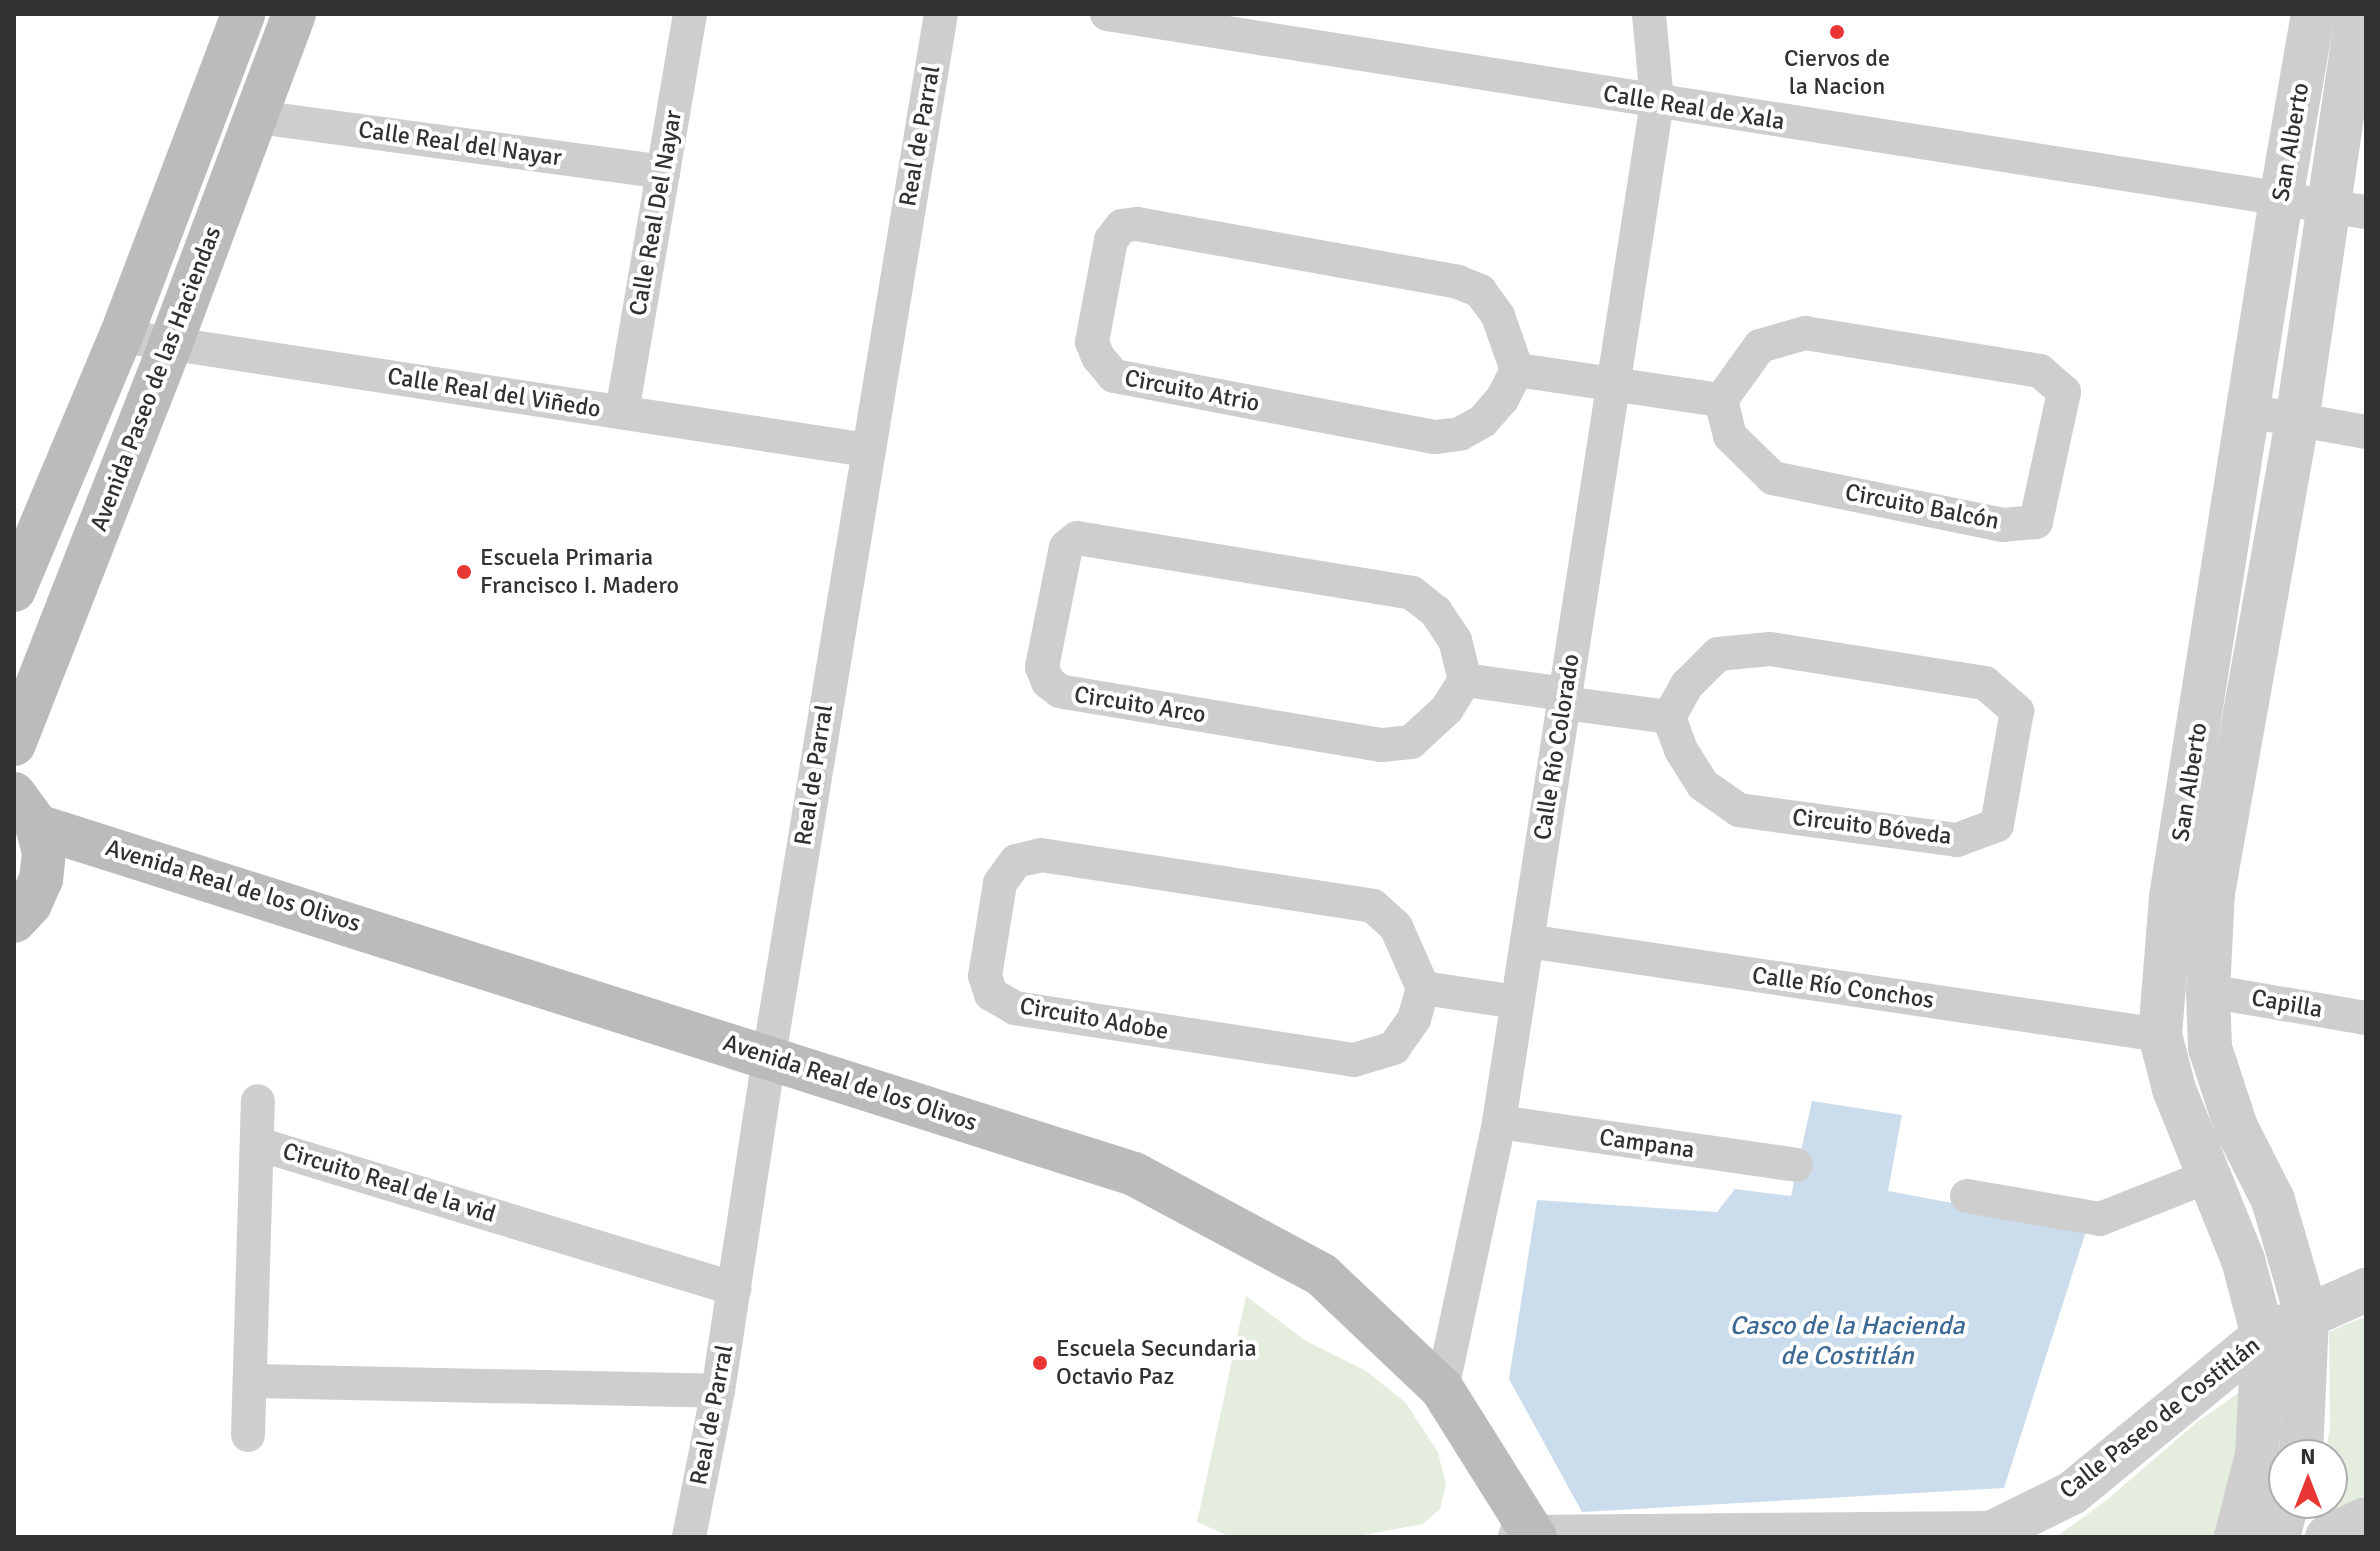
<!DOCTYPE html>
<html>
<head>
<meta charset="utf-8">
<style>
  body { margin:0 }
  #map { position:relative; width:2380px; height:1551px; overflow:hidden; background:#fff; font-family:Signika,sans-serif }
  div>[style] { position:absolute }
  .green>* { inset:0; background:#e5eddf }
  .water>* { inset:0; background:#cbdded }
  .minor>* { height:34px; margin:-17px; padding:0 17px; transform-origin:17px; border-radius:17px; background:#cecece }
  .tertiary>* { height:44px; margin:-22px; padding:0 22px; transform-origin:22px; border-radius:22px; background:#cecece }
  .secondary>* { height:44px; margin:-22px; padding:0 22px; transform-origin:22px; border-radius:22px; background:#bbb }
  .dots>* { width:22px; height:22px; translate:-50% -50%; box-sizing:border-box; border:4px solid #fff; border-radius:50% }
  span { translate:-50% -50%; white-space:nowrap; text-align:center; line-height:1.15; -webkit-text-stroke:8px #fff; paint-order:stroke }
  .poi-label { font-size:24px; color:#313131 }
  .left { translate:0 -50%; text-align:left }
  .street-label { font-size:24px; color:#313131 }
  .water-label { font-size:26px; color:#3d6a95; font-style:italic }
  .frame { position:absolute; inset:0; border:16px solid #313131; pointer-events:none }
  .north { position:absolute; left:2268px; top:1439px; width:80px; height:80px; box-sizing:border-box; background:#fff; border:2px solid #adadad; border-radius:50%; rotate:0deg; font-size:22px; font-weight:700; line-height:32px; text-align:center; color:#313131 }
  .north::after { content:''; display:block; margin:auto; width:28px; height:36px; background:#e73633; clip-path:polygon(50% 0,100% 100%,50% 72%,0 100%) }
</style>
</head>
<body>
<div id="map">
  <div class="green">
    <div style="clip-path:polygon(1246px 1296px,1306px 1341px,1366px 1371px,1405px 1402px,1438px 1452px,1446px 1485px,1440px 1509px,1423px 1524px,1352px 1537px,1231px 1537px,1197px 1522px)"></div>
    <div style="clip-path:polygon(2366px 1316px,2366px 1495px,2314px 1519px,2317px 1503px,2332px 1503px,2332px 1455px,2325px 1455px,2330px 1428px,2329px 1332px)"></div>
    <div style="clip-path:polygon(2247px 1387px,2232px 1483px,2215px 1537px,2056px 1537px,2108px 1499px,2197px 1422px)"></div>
  </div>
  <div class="water">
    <div style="clip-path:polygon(1812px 1101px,1902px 1115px,1888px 1191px,2087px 1228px,2004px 1488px,1582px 1512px,1509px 1379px,1537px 1200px,1717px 1212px,1735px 1189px,1791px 1196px)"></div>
  </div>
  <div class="minor">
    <div style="left:1107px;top:14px;width:1274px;rotate:8.94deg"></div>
    <div style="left:257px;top:117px;width:410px;rotate:7.7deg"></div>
    <div style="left:1137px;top:224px;width:326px;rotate:10.2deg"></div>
    <div style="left:1458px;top:282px;width:24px;rotate:22deg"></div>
    <div style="left:1480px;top:291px;width:31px;rotate:54deg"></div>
    <div style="left:1498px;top:316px;width:57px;rotate:70.6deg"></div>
    <div style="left:1517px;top:370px;width:33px;rotate:117deg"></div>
    <div style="left:1502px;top:399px;width:29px;rotate:131deg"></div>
    <div style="left:1483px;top:421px;width:26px;rotate:151deg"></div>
    <div style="left:1460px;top:434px;width:26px;rotate:173deg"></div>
    <div style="left:1434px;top:437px;width:326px;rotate:-169.2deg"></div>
    <div style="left:1114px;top:376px;width:25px;rotate:-130deg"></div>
    <div style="left:1098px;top:357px;width:16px;rotate:-112deg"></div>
    <div style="left:1092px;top:342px;width:104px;rotate:-79.4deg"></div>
    <div style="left:1111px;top:240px;width:18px;rotate:-52deg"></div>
    <div style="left:1122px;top:226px;width:15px;rotate:-8deg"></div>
    <div style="left:1805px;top:333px;width:238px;rotate:9.2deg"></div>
    <div style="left:2040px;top:371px;width:32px;rotate:41deg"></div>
    <div style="left:2064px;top:392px;width:133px;rotate:102.2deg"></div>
    <div style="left:2036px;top:522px;width:33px;rotate:175deg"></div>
    <div style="left:2003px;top:525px;width:235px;rotate:-168.5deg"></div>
    <div style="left:1773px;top:478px;width:60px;rotate:-135.7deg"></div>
    <div style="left:1730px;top:436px;width:37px;rotate:-104deg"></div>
    <div style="left:1721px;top:400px;width:67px;rotate:-54.2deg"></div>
    <div style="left:1760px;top:346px;width:47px;rotate:-16.1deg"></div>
    <div style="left:121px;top:336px;width:755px;rotate:8.69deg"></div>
    <div style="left:1517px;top:370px;width:206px;rotate:8.4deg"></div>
    <div style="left:2248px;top:411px;width:120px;rotate:10.1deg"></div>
    <div style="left:622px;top:412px;width:404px;rotate:-80.3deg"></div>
    <div style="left:1077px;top:538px;width:339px;rotate:9.3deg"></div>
    <div style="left:1412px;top:593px;width:31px;rotate:38deg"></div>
    <div style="left:1436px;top:612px;width:34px;rotate:56deg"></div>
    <div style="left:1455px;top:640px;width:41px;rotate:76deg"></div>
    <div style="left:1465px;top:680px;width:34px;rotate:122deg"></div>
    <div style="left:1447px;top:709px;width:49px;rotate:137.5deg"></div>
    <div style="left:1411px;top:742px;width:30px;rotate:174deg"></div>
    <div style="left:1381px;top:745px;width:326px;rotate:-170.5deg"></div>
    <div style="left:1060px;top:691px;width:15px;rotate:-143deg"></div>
    <div style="left:1048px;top:682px;width:16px;rotate:-112deg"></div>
    <div style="left:1042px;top:667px;width:122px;rotate:-78.7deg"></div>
    <div style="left:1066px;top:547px;width:14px;rotate:-39deg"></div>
    <div style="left:1770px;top:649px;width:218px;rotate:9deg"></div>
    <div style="left:1985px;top:683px;width:43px;rotate:41.2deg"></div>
    <div style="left:2017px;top:711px;width:116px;rotate:100deg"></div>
    <div style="left:1997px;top:825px;width:43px;rotate:159.4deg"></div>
    <div style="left:1957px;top:840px;width:220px;rotate:-172.2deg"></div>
    <div style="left:1739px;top:810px;width:44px;rotate:-145.2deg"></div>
    <div style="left:1703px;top:785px;width:41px;rotate:-122.2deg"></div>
    <div style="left:1681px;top:750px;width:35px;rotate:-110deg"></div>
    <div style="left:1669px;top:717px;width:37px;rotate:-61deg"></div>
    <div style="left:1687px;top:685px;width:44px;rotate:-45deg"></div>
    <div style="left:1718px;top:654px;width:52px;rotate:-5.5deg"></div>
    <div style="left:1465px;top:680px;width:101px;rotate:8deg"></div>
    <div style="left:1564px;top:703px;width:106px;rotate:7.6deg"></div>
    <div style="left:1041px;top:855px;width:336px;rotate:8.7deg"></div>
    <div style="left:1373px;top:906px;width:31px;rotate:42deg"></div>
    <div style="left:1396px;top:927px;width:67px;rotate:66.1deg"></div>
    <div style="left:1423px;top:988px;width:32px;rotate:106deg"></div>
    <div style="left:1414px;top:1019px;width:35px;rotate:125deg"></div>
    <div style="left:1394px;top:1048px;width:42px;rotate:163.3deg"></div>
    <div style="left:1354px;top:1060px;width:343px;rotate:-171.3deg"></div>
    <div style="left:1015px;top:1008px;width:28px;rotate:-150deg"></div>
    <div style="left:991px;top:994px;width:19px;rotate:-108deg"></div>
    <div style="left:985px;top:976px;width:94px;rotate:-80.8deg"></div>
    <div style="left:1000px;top:883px;width:27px;rotate:-54deg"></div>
    <div style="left:1016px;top:861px;width:26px;rotate:-13deg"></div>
    <div style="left:1527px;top:941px;width:640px;rotate:8.45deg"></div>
    <div style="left:1423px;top:988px;width:95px;rotate:8.5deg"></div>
    <div style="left:2208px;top:991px;width:160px;rotate:9.7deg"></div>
    <div style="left:1499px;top:1122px;width:300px;rotate:8.2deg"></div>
    <div style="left:258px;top:1144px;width:498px;rotate:16.9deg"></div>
    <div style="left:1967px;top:1196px;width:135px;rotate:9.8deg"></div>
    <div style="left:2100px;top:1219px;width:119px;rotate:-21.6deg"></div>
    <div style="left:252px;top:1381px;width:466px;rotate:1.2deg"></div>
    <div style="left:1442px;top:1389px;width:273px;rotate:-77.9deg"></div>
    <div style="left:1499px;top:1122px;width:1032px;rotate:-81.19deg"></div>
    <div style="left:1657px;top:102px;width:88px;rotate:-95.2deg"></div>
    <div style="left:248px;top:1435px;width:334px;rotate:-88.3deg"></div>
    <div style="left:689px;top:1537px;width:149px;rotate:-78.8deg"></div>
    <div style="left:718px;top:1391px;width:339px;rotate:-81.3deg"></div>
    <div style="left:769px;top:1056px;width:1056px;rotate:-80.63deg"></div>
  </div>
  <div class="tertiary">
    <div style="left:2301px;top:1455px;width:138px;rotate:-87.5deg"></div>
    <div style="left:2307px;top:1317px;width:122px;rotate:-106.2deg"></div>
    <div style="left:2273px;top:1200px;width:82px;rotate:-116.9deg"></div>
    <div style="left:2236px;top:1127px;width:83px;rotate:-108.2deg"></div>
    <div style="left:2210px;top:1048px;width:57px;rotate:-92deg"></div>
    <div style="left:2208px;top:991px;width:98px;rotate:-87.1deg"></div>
    <div style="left:2213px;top:893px;width:479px;rotate:-79.9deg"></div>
    <div style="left:2297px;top:421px;width:411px;rotate:-81.6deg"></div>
    <div style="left:1520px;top:1537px;width:471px;rotate:-0.5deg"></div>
    <div style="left:1991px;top:1533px;width:90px;rotate:-26.3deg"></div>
    <div style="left:2072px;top:1493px;width:247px;rotate:-39.4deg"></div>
    <div style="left:2263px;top:1336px;width:113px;rotate:-24.1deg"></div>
    <div style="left:2236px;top:1537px;width:85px;rotate:-75.6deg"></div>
    <div style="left:2257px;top:1455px;width:119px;rotate:-87.1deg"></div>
    <div style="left:2263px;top:1336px;width:79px;rotate:-104.7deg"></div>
    <div style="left:2243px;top:1260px;width:184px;rotate:-112deg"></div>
    <div style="left:2174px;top:1089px;width:56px;rotate:-104.5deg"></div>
    <div style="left:2160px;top:1035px;width:138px;rotate:-85.4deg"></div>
    <div style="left:2171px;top:897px;width:707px;rotate:-81.04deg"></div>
    <div style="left:2281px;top:199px;width:188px;rotate:-80.2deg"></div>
    <div style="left:2278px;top:1537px;width:35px;rotate:-75deg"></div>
    <div style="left:2327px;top:1537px;width:43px;rotate:-24.8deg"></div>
  </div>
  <div class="secondary">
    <div style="left:14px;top:590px;width:276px;rotate:-67.2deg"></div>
    <div style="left:121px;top:336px;width:344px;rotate:-69.2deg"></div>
    <div style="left:14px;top:744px;width:431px;rotate:-68.6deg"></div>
    <div style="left:171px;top:343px;width:351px;rotate:-69.5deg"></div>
    <div style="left:14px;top:794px;width:39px;rotate:54deg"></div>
    <div style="left:37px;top:826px;width:27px;rotate:75deg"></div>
    <div style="left:44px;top:852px;width:27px;rotate:96deg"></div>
    <div style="left:41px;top:879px;width:27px;rotate:114deg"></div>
    <div style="left:30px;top:904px;width:23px;rotate:133deg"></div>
    <div style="left:37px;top:826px;width:1151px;rotate:17.6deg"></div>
    <div style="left:1134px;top:1174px;width:213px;rotate:28.2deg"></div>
    <div style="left:1322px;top:1275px;width:166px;rotate:43.5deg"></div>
    <div style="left:1442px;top:1389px;width:175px;rotate:57.9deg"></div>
  </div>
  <div class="dots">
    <div style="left:1837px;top:32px;background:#e73633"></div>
    <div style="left:464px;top:572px;background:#e73633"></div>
    <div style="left:1040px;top:1363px;background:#e73633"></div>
  </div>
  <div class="poi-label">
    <span style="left:1837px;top:73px">Ciervos de<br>la Nacion</span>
    <span class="left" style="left:480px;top:572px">Escuela Primaria<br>Francisco I. Madero</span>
    <span class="left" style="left:1056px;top:1363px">Escuela Secundaria<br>Octavio Paz</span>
  </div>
  <div class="street-label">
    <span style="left:1694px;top:108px;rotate:9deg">Calle Real de Xala</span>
    <span style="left:920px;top:136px;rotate:-80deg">Real de Parral</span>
    <span style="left:2291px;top:142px;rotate:-80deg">San Alberto</span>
    <span style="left:460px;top:144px;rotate:8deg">Calle Real del Nayar</span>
    <span style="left:656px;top:213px;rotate:-80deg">Calle Real Del Nayar</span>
    <span style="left:156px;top:379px;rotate:-69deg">Avenida Paseo de las Haciendas</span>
    <span style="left:1192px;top:391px;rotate:11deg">Circuito Atrio</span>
    <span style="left:494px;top:393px;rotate:9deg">Calle Real del Viñedo</span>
    <span style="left:1922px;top:507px;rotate:11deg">Circuito Balcón</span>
    <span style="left:1140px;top:705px;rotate:9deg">Circuito Arco</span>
    <span style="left:1557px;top:747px;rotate:-81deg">Calle Río Colorado</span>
    <span style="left:814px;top:775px;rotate:-81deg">Real de Parral</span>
    <span style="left:2190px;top:782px;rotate:-81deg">San Alberto</span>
    <span style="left:1872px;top:827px;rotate:7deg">Circuito Bóveda</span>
    <span style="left:233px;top:886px;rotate:17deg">Avenida Real de los Olivos</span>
    <span style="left:1843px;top:988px;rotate:8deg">Calle Río Conchos</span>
    <span style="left:2287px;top:1004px;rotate:10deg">Capilla</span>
    <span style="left:1094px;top:1019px;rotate:10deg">Circuito Adobe</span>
    <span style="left:850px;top:1083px;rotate:18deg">Avenida Real de los Olivos</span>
    <span style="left:1647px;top:1144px;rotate:8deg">Campana</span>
    <span style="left:389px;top:1183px;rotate:17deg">Circuito Real de la vid</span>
    <span style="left:712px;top:1415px;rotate:-79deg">Real de Parral</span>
    <span style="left:2160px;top:1418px;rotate:-38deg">Calle Paseo de Costitlán</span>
  </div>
  <div class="water-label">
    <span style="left:1847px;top:1342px">Casco de la Hacienda<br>de Costitlán</span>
  </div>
  <div class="frame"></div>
  <div class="north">N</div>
</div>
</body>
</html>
